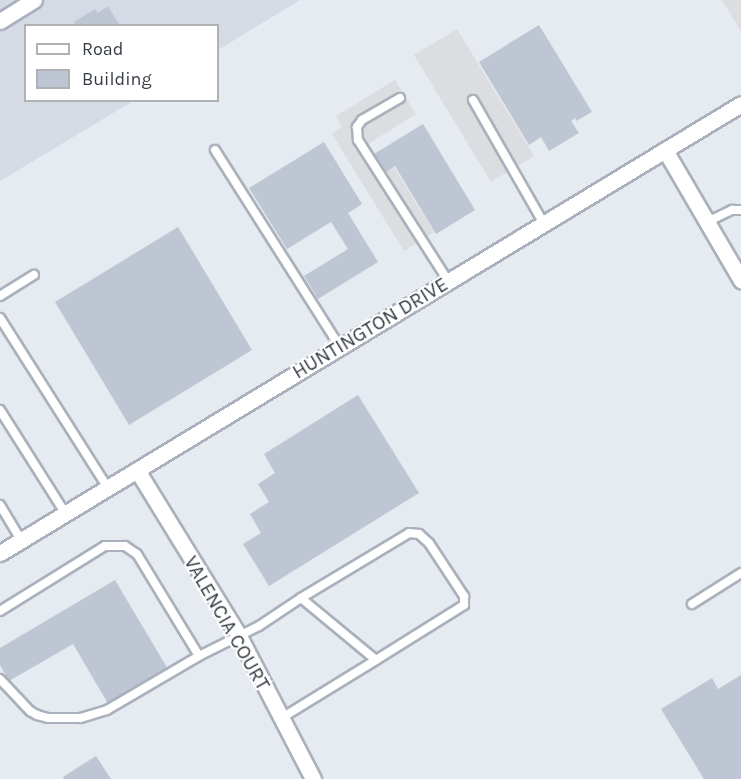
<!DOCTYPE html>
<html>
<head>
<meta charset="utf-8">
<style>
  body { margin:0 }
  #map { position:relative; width:741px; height:779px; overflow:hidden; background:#e6eaf1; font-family:Karla,sans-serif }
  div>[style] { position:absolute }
  .residential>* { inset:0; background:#d5dae5 }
  .parking>* { inset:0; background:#dbdde0 }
  .building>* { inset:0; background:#bdc6d2 }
  .roads { filter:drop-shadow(2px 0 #aab1bc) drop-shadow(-2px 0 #aab1bc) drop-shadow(0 2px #aab1bc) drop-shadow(0 -2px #aab1bc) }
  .lane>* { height:8px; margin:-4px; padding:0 4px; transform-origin:4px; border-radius:4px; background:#fff }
  .street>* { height:15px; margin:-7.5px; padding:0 7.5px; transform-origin:7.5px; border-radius:7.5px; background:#fff }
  span { translate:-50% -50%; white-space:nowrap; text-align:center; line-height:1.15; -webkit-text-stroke:4.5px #fff; paint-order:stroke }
  .street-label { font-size:20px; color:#363c44 }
  .legend { position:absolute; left:24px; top:24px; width:195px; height:78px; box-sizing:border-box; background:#fff; border:2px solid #afb1b4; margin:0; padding:8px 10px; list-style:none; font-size:18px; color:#363c44 }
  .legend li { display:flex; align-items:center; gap:12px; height:30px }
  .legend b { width:30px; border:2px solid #afb1b4 }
</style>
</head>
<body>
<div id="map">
  <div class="residential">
    <div style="clip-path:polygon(0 0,300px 0,218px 50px,218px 26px,26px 26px,26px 100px,133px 101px,0 181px)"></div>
  </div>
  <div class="parking">
    <div style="clip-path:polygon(722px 0,741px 0,741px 31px)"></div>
    <div style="clip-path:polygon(457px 29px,534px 156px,491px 182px,414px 55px)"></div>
    <div style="clip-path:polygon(395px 80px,416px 114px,368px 144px,385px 172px,394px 167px,434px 232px,404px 251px,332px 134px,342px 127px,336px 116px)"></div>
  </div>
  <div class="building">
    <div style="clip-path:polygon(108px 6px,120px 26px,76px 26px,74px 22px,95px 9px,98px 13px)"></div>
    <div style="clip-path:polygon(539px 25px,592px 112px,576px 121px,575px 118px,571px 121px,579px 133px,549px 151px,541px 137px,529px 145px,479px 62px)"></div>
    <div style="clip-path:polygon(423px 124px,475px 210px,436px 234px,395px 166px,386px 172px,374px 154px)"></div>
    <div style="clip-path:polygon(324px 142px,362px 204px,348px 213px,378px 262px,318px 299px,304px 276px,348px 249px,331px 222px,287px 249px,249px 188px)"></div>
    <div style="clip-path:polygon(178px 227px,252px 350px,129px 425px,55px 302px)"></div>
    <div style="clip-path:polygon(358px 395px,419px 493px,269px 586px,243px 544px,261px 533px,250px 514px,269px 502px,258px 484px,275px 473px,264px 454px)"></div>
    <div style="clip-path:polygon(115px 580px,169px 671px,110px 707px,73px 644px,9px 681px,0 665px,0 648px)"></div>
    <div style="clip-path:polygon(741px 675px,741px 779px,704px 779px,661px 709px,712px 678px,718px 689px)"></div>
    <div style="clip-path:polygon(96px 756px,111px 779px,64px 779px,63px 777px)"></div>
  </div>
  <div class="roads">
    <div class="lane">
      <div style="left:400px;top:98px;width:44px;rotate:149.9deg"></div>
      <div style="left:362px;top:120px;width:9px;rotate:126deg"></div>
      <div style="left:357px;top:127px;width:13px;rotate:86deg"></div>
      <div style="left:358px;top:140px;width:167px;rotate:57.4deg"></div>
      <div style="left:473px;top:100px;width:143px;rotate:60.2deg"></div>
      <div style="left:215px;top:150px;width:233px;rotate:57.6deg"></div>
      <div style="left:707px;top:222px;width:28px;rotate:-26deg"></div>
      <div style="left:732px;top:210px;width:9px"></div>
      <div style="left:0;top:296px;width:40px;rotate:-32deg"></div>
      <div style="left:0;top:318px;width:201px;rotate:57.6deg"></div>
      <div style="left:0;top:410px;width:122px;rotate:57.7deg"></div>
      <div style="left:0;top:505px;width:41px;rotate:59deg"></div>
      <div style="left:301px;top:598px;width:126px;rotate:-31deg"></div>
      <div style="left:409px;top:533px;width:10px;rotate:6deg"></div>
      <div style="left:419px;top:534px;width:13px;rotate:42deg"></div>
      <div style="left:429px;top:543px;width:64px;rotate:56.6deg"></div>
      <div style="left:464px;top:596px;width:9px;rotate:90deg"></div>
      <div style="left:464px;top:605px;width:104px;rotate:148deg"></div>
      <div style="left:692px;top:604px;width:58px;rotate:-32.3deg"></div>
      <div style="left:0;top:611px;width:123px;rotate:-31.8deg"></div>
      <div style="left:105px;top:546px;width:20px"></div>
      <div style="left:125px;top:546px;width:14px;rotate:34deg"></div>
      <div style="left:137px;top:554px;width:119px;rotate:58.7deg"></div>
      <div style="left:199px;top:656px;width:107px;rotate:149.6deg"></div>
      <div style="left:107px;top:710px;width:28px;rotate:163deg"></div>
      <div style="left:80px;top:718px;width:32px;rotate:180deg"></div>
      <div style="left:48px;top:718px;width:11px;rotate:-165deg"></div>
      <div style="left:37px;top:715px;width:8px;rotate:-150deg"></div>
      <div style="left:30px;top:711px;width:44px;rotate:-133.2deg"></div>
      <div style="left:199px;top:656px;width:67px;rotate:-26.6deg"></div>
      <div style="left:259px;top:626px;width:50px;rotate:-33.7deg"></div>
      <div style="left:301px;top:598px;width:97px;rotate:39.6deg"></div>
      <div style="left:376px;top:660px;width:113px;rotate:148.4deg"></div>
    </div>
    <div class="street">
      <div style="left:0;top:21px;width:40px;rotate:-32deg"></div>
      <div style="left:665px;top:150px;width:151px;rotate:59.7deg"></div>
      <div style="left:137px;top:470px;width:195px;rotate:58.4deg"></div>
      <div style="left:239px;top:636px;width:161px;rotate:62.6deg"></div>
      <div style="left:0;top:553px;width:866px;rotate:-31.21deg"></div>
    </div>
  </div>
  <div class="street-label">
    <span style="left:370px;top:328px;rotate:-31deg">HUNTINGTON DRIVE</span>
    <span style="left:227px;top:623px;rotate:60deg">VALENCIA COURT</span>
  </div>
  <ul class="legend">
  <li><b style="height:8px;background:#fff"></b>Road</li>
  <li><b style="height:16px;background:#bdc6d2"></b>Building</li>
  </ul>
</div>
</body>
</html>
